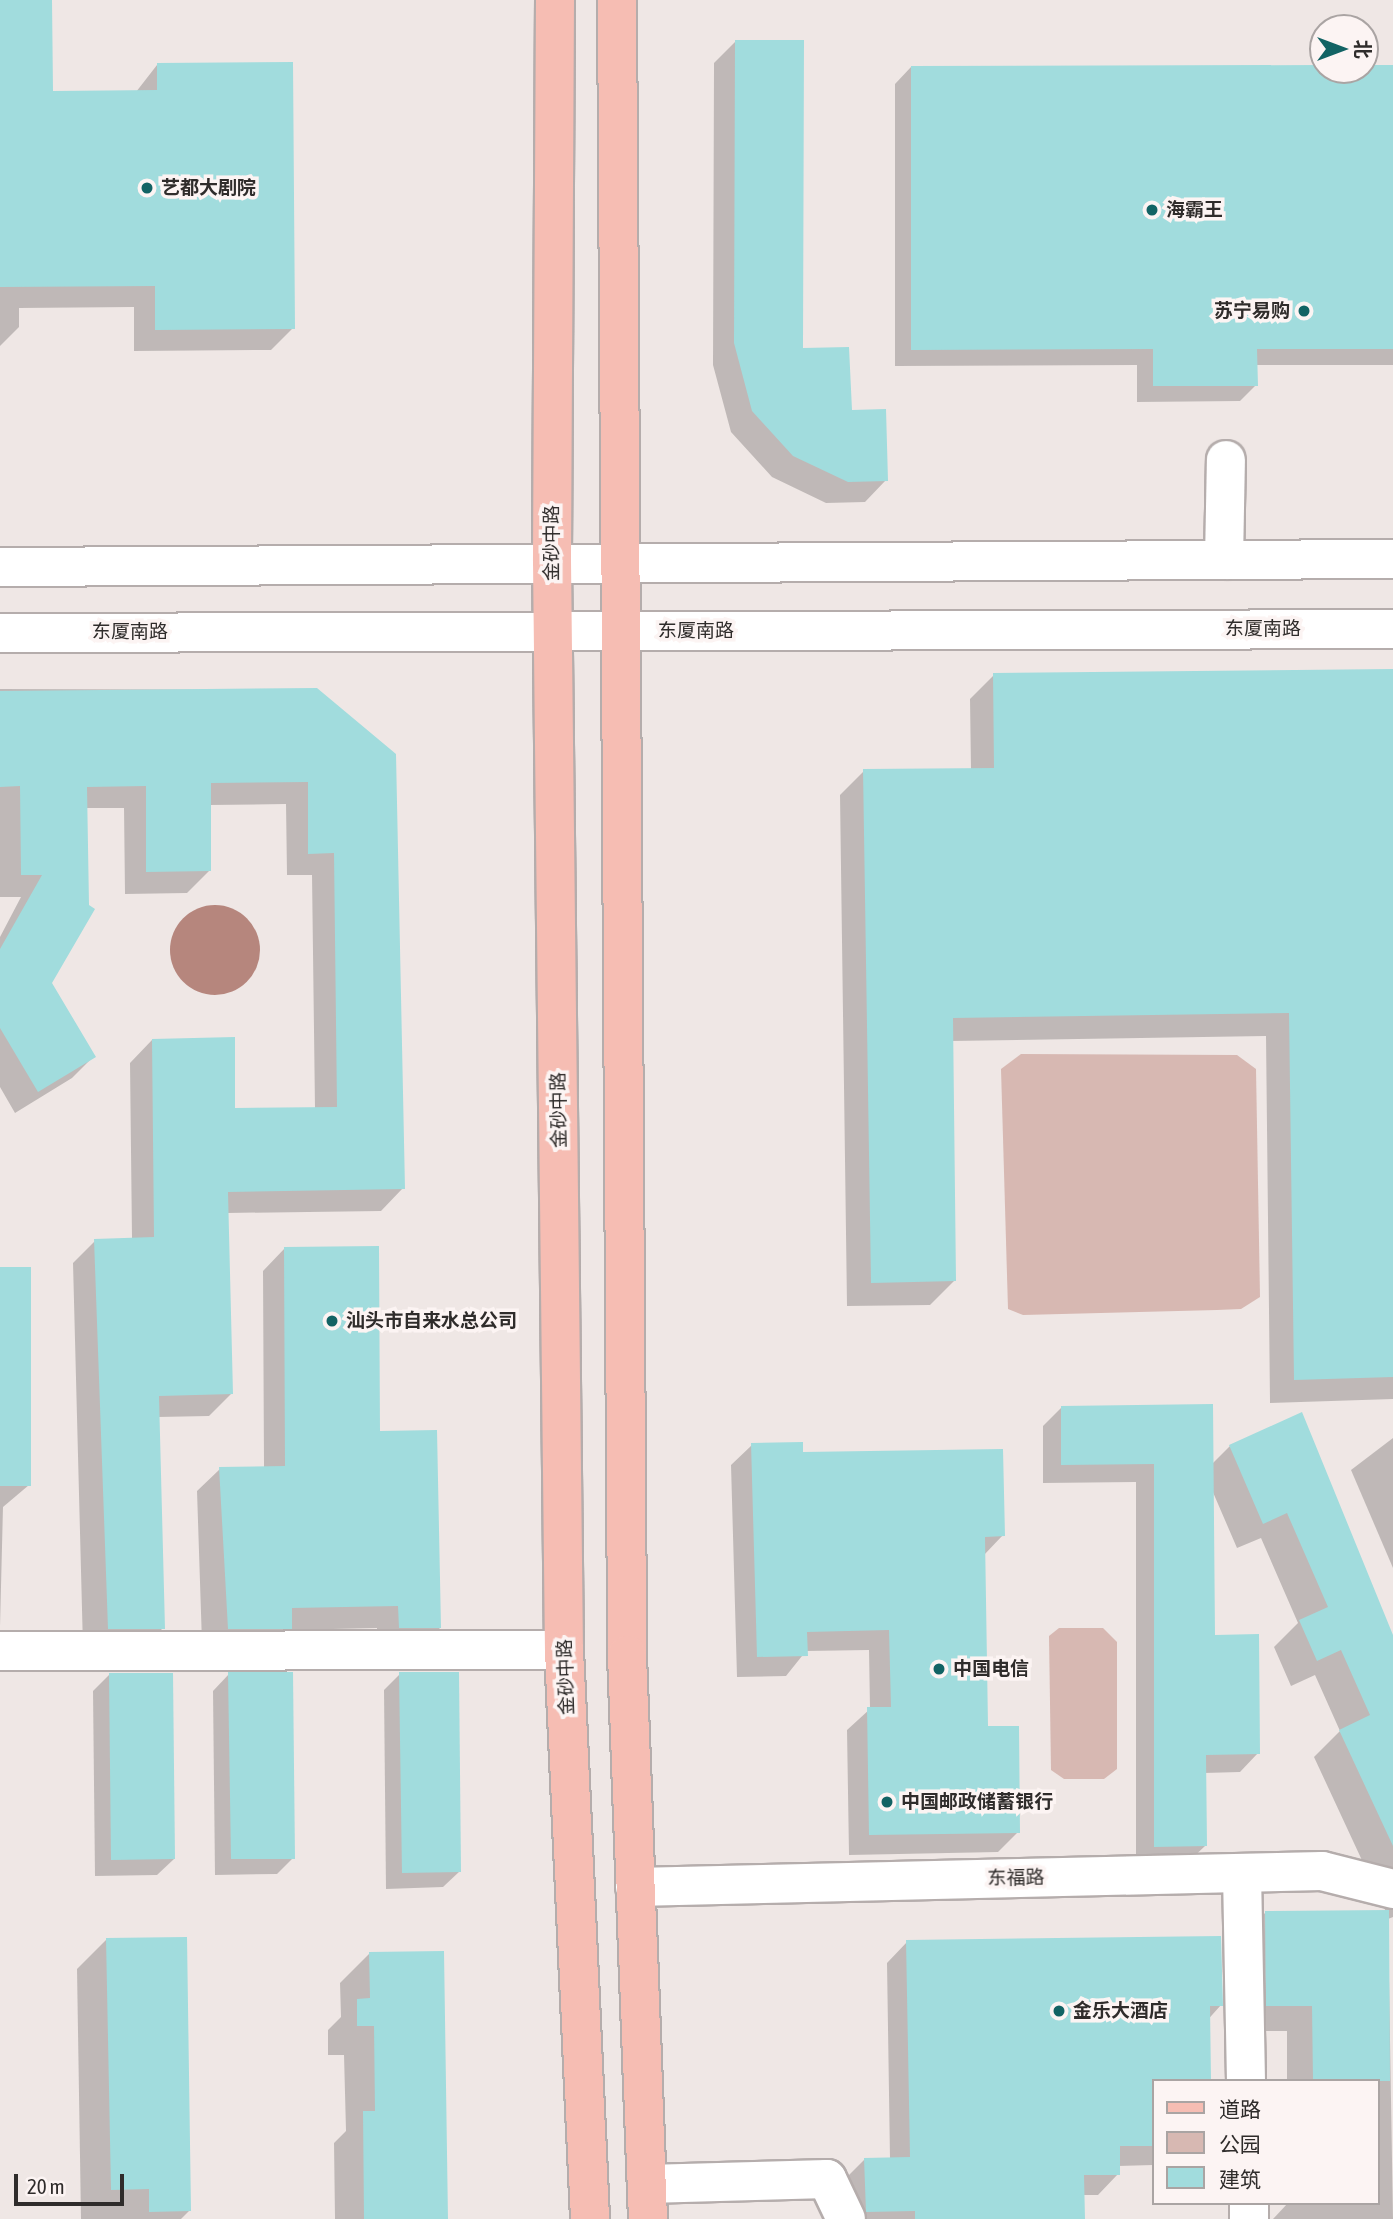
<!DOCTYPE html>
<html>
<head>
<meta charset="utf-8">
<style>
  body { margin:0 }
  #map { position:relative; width:1393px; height:2219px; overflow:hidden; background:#efe7e5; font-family:"Asap Condensed","Noto Sans SC",sans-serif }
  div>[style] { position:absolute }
  .green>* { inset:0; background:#d7b8b2 }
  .water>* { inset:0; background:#b6867d }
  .round { border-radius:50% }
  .shadow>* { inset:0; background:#0003 }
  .building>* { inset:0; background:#a1dcdd }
  .roads { filter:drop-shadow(2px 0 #b5adac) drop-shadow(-2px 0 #b5adac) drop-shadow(0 2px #b5adac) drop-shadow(0 -2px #b5adac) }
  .minor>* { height:38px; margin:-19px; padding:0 19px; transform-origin:19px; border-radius:19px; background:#fff }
  .major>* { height:38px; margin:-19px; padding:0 19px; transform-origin:19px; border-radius:19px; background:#f6bdb3 }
  .dots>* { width:19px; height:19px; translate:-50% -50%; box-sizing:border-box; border:4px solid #fcf4f3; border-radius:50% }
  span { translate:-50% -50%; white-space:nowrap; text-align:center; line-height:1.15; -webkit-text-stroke:7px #fcf4f3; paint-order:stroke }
  .poi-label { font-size:19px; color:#2f2c2b; font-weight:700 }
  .left { translate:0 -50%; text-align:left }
  .right { translate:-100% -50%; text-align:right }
  .street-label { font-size:19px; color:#2f2c2b }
  .legend { position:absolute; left:1152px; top:2079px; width:228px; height:126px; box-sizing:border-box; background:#fcf4f3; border:2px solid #aaa4a3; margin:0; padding:9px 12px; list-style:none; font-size:21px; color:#2f2c2b }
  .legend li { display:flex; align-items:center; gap:14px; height:35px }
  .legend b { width:35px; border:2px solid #aaa4a3 }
  .north { position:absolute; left:1309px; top:14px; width:70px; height:70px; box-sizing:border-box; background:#fcf4f3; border:2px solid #aaa4a3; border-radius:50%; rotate:90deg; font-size:19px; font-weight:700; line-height:28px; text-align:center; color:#2f2c2b }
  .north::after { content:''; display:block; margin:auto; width:24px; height:32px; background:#126364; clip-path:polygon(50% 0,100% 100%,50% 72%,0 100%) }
  .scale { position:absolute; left:14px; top:2174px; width:110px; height:32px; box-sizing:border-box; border:4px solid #2f2c2b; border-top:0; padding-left:9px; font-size:21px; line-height:24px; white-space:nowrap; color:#2f2c2b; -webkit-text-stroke:5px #fcf4f3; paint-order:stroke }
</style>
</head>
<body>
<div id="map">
  <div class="green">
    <div style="clip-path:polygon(1021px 1054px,1237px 1055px,1256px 1069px,1260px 1297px,1241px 1309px,1217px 1310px,1023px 1315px,1008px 1309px,1001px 1069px)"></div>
    <div style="clip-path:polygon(1059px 1628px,1103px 1628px,1117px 1642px,1117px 1769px,1104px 1779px,1064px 1779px,1051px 1770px,1049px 1636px)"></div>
  </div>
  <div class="water">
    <div class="round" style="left:170px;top:905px;width:90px;height:90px"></div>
  </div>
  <div class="shadow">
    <div style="clip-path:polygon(0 0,51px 0,51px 93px,136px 92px,157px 65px,293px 328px,271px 350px,134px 351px,134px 307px,19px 308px,19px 327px,0 346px)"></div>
    <div style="clip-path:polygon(735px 42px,801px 350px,850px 412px,886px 480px,865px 502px,826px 503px,772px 477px,731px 432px,713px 365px,714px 63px)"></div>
    <div style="clip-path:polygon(911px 67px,1393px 67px,1393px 365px,1256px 365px,1256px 385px,1240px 401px,1137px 402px,1137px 365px,895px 366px,895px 84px)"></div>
    <div style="clip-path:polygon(1393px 671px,1393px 1399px,1270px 1403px,1266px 1036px,951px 1041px,954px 1281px,930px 1305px,847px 1306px,840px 795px,864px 771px,971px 770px,970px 699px,994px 675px)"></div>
    <div style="clip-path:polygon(0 689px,316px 690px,403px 1188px,381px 1211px,227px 1213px,231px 1394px,209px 1416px,158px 1417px,163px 1628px,141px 1650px,83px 1648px,73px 1263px,95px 1241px,132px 1239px,130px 1063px,152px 1040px,234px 1110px,315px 1109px,312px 875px,287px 875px,286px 804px,209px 805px,209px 871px,187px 893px,125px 894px,124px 808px,85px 808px,50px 983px,94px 1056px,72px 1078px,15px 1113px,0 1087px,0 937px,21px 897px,0 897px)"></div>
    <div style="clip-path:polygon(285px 1248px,378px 1433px,440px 1628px,417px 1650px,377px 1650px,377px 1628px,289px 1630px,268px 1650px,202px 1643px,197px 1491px,220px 1469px,264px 1468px,263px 1271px)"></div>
    <div style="clip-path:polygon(0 1269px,29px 1485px,3px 1507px,0 1627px)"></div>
    <div style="clip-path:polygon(1062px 1407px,1212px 1464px,1230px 1446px,1301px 1415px,1393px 1638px,1393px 1917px,1388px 1919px,1393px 2219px,1273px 2219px,1288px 2203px,1377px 2203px,1377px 2081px,1287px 2081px,1287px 2031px,1241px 2031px,1240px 1938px,1265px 1913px,1386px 1912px,1314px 1757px,1340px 1731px,1315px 1675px,1291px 1686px,1274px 1647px,1298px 1623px,1261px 1538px,1237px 1548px,1212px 1490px,1214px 1637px,1258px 1753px,1240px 1772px,1204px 1773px,1205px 1846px,1186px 1864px,1136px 1865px,1136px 1482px,1043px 1483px,1043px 1426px)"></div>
    <div style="clip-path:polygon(1393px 1438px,1393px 1568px,1351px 1470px)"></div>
    <div style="clip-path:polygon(752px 1445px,801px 1454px,1003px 1535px,984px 1555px,986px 1728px,1018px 1832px,998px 1852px,849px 1855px,847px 1730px,870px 1709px,869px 1650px,806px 1651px,786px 1676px,737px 1677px,731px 1465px)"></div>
    <div style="clip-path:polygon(110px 1674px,174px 1859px,157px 1875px,95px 1876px,93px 1691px)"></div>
    <div style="clip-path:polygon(229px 1674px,293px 1858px,277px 1874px,215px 1875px,213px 1691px)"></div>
    <div style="clip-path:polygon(400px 1674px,460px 1871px,443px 1887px,386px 1889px,384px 1690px)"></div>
    <div style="clip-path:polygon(107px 1939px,189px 2211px,181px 2219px,81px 2219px,77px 1969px)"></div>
    <div style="clip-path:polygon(907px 1942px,1221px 2005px,1153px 2081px,1153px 2165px,1118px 2166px,1118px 2174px,1098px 2195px,1083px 2195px,1083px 2219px,845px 2219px,844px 2180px,865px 2159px,890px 2159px,887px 1963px)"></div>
    <div style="clip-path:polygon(370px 1953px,446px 2219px,335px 2219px,334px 2143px,346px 2131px,344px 2055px,328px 2055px,328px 2030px,341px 2017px,340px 1983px)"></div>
  </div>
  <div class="building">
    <div style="clip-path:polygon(0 0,52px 0,53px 91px,157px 90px,157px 63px,293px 62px,295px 329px,155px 330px,155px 286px,0 287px)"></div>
    <div style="clip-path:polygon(735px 40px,804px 40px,803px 348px,849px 347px,852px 410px,886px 409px,888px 481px,848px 482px,793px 456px,752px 411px,734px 343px)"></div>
    <div style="clip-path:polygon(1323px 65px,1393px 65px,1393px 349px,1257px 349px,1258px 386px,1153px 386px,1153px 349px,911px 350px,911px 66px)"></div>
    <div style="clip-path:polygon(1393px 669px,1393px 1377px,1294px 1380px,1289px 1013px,953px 1018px,956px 1281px,871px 1283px,863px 769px,994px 768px,993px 673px)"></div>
    <div style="clip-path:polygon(317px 688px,396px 754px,405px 1189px,228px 1192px,233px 1394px,159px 1396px,165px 1629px,108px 1629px,94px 1239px,154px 1237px,152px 1039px,235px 1037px,235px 1108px,337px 1107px,334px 853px,308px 854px,308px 782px,211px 783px,211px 871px,146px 872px,146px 786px,87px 787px,89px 905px,95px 909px,52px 983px,96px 1057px,38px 1092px,0 1028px,0 949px,42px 875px,21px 875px,20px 786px,0 787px,0 691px)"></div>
    <div style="clip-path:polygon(379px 1246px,380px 1431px,437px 1430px,441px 1628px,399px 1628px,398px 1606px,292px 1608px,292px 1629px,228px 1629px,219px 1467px,285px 1466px,284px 1247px)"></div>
    <div style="clip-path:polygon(0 1267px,31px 1267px,31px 1486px,0 1486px)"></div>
    <div style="clip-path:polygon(1213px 1404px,1215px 1635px,1259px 1634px,1260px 1754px,1206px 1755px,1207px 1846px,1154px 1847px,1154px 1464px,1061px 1465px,1061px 1406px)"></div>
    <div style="clip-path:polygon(1302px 1412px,1393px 1635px,1393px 1846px,1339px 1730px,1370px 1715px,1341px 1650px,1317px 1661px,1299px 1620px,1328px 1607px,1287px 1513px,1263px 1524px,1229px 1445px)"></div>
    <div style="clip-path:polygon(803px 1442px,803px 1452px,1003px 1449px,1005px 1536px,985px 1537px,988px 1726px,1019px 1726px,1020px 1833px,869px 1835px,867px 1707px,891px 1707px,889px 1630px,807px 1632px,808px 1656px,757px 1657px,751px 1443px)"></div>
    <div style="clip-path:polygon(228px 1672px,293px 1672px,295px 1859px,231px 1859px)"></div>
    <div style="clip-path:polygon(399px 1672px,459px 1672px,461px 1872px,402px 1873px)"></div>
    <div style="clip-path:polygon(109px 1673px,173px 1673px,175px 1859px,111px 1860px)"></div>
    <div style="clip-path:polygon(1389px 1910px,1390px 2081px,1313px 2081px,1312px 2006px,1266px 2006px,1265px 1911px)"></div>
    <div style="clip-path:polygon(1221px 1936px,1223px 2006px,1210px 2006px,1211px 2081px,1153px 2081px,1153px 2146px,1120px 2146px,1120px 2175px,1084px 2175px,1085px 2219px,915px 2219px,915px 2211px,866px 2212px,864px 2158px,910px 2157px,906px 1940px)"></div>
    <div style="clip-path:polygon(187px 1937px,191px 2211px,149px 2212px,149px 2189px,111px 2190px,106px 1938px)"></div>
    <div style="clip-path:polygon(444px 1951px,448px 2219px,364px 2219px,363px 2111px,375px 2111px,374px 2026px,357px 2026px,357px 1999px,370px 1998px,369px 1952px)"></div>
  </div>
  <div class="roads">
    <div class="minor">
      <div style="left:1224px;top:560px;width:100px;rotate:-88.9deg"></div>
      <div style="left:0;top:567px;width:1393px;rotate:-0.33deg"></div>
      <div style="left:0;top:633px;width:1393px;rotate:-0.16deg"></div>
      <div style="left:0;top:1651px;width:564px;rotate:-0.1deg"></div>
      <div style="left:1242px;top:1873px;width:208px;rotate:88.9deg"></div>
      <div style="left:635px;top:1887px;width:687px;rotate:-1.33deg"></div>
      <div style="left:1322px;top:1871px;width:73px;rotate:14.2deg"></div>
      <div style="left:647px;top:2184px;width:180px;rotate:-1.6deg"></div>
      <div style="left:827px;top:2179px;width:44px;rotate:64.6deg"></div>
      <div style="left:1249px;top:2203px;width:16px;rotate:90deg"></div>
    </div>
    <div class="major">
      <div style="left:555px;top:0;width:561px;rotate:90.31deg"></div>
      <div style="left:552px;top:561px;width:1089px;rotate:89.37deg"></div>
      <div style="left:564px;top:1650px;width:570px;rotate:87.38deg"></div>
      <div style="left:617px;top:0;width:1655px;rotate:89.65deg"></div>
      <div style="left:627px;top:1655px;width:564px;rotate:87.87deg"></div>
    </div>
  </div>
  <div class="dots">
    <div style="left:147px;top:188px;background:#126364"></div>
    <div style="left:1152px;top:210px;background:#126364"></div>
    <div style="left:1304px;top:311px;background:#126364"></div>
    <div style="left:332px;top:1321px;background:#126364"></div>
    <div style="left:939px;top:1669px;background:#126364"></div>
    <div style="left:887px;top:1802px;background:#126364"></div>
    <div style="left:1059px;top:2011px;background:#126364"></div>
  </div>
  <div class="poi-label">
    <span class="left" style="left:161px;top:188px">艺都大剧院</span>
    <span class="left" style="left:1166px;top:210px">海霸王</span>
    <span class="right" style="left:1290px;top:311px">苏宁易购</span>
    <span class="left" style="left:346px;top:1321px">汕头市自来水总公司</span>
    <span class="left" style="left:953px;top:1669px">中国电信</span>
    <span class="left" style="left:901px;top:1802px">中国邮政储蓄银行</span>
    <span class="left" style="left:1073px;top:2011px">金乐大酒店</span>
  </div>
  <div class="street-label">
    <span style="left:552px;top:543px;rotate:-90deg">金砂中路</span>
    <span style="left:1263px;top:629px">东厦南路</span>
    <span style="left:696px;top:631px">东厦南路</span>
    <span style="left:130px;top:632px">东厦南路</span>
    <span style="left:559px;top:1110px;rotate:-91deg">金砂中路</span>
    <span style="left:566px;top:1677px;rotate:-92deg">金砂中路</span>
    <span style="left:1016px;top:1878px;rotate:-1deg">东福路</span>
  </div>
  <ul class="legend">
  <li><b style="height:9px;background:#f6bdb3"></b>道路</li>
  <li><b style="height:19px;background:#d7b8b2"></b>公园</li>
  <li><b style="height:19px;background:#a1dcdd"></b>建筑</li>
  </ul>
  <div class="north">北</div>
  <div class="scale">20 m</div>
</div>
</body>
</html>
